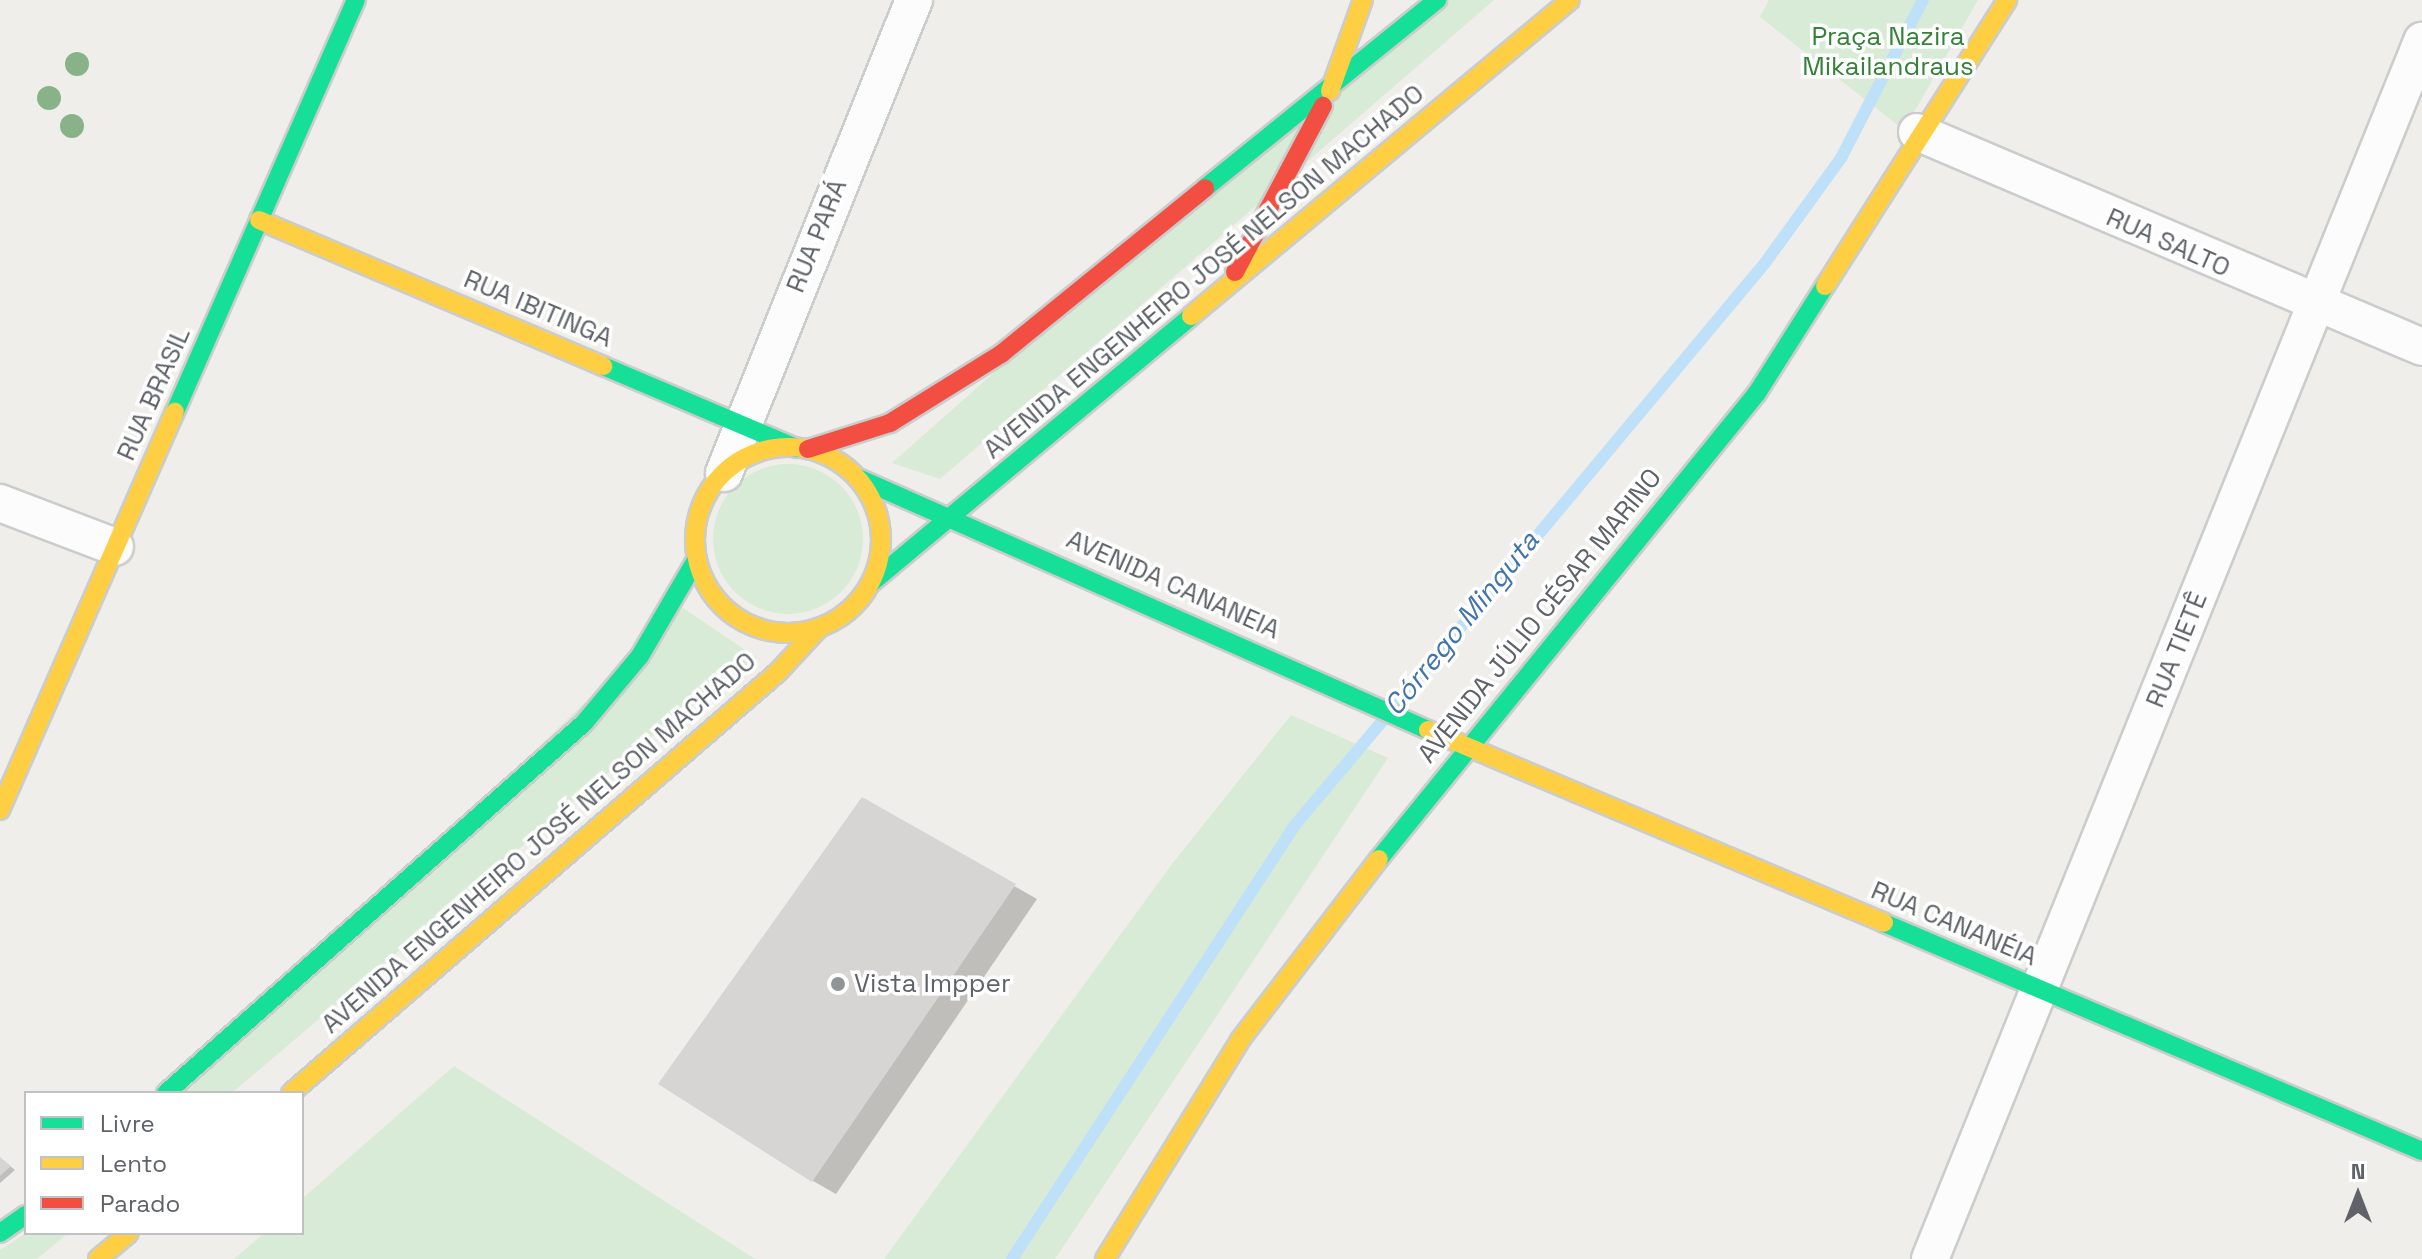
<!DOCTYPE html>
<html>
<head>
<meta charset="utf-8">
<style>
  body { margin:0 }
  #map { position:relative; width:2422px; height:1259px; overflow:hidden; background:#efeeea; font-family:"Space Grotesk",sans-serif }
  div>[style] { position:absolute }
  .green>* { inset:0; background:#d8ebd6 }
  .round { border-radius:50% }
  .shadow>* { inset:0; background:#0003 }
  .stream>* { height:12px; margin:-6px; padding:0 6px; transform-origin:6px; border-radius:6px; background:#bfe0f9 }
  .building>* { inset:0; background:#d6d5d3 }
  .roads { filter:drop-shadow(2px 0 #cbcccc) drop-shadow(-2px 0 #cbcccc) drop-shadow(0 2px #cbcccc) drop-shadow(0 -2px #cbcccc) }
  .street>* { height:36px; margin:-18px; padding:0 18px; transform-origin:18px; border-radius:18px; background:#fdfcfc }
  .fast>* { height:18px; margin:-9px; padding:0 9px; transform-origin:9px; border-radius:9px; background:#16e098 }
  .slow>* { height:18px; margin:-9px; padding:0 9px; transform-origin:9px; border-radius:9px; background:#ffcf43 }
  .slow>.ring { margin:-9px; padding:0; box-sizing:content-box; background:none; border:18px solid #ffcf43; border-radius:50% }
  .jam>* { height:18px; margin:-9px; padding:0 9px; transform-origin:9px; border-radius:9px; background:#f24e42 }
  .trees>* { width:24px; height:24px; margin:-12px; border-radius:50%; background:#88b388 }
  .dots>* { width:22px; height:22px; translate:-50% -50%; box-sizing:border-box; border:4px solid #fff; border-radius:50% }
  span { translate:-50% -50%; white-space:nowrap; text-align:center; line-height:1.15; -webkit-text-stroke:7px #fff; paint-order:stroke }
  .park-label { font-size:26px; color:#348238 }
  .street-label { font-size:26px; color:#5f6368 }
  .poi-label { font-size:26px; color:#5f6368 }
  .left { translate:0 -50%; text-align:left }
  .water-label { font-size:28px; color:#4174aa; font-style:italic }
  .legend { position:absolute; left:24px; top:1091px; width:280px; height:144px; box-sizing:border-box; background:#fff; border:2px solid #bfc1c3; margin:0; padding:10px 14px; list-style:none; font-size:24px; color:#5f6368 }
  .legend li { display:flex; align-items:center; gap:16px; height:40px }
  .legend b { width:40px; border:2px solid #bfc1c3 }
  .north { position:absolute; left:2318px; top:1155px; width:80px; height:80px; -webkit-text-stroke:6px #fff; paint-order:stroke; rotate:0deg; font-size:22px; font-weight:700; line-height:32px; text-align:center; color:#5f6368 }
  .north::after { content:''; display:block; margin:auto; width:28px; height:36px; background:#5f6368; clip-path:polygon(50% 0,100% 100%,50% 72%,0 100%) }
</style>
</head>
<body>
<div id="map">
  <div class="green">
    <div style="clip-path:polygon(1433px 0,1494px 0,940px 479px,892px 463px,1227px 166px)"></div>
    <div style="clip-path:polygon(1769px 0,1978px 0,1904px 130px,1760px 17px)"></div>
    <div class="round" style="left:713px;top:464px;width:150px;height:150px"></div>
    <div style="clip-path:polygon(683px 608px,757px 658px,642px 744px,232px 1093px,179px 1093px)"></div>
    <div style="clip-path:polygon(1291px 715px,1388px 758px,1055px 1259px,884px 1259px,1172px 864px)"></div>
    <div style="clip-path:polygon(454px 1066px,755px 1259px,234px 1259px,264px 1233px,302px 1233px,302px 1199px)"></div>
    <div style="clip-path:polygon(26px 1233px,68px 1233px,37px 1259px,0 1259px,0 1250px)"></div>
  </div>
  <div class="shadow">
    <div style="clip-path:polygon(862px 800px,1037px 899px,836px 1194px,813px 1181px)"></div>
    <div style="clip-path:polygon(0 1158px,15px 1170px,0 1183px)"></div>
  </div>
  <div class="stream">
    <div style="left:1395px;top:706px;width:577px;rotate:-50.13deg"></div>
    <div style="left:1765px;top:263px;width:130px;rotate:-54.1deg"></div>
    <div style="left:1841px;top:158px;width:178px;rotate:-62.6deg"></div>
    <div style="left:1012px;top:1259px;width:518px;rotate:-56.89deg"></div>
    <div style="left:1295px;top:825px;width:137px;rotate:-50deg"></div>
  </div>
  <div class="building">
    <div style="clip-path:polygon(862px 797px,1016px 884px,812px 1182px,658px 1084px)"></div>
    <div style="clip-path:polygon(0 1157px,11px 1166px,0 1176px)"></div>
  </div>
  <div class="roads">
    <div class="street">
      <div style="left:1917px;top:132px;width:549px;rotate:23.06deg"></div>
      <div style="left:724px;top:473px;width:510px;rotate:-68.12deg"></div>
      <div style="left:0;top:503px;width:123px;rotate:20.9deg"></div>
      <div style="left:1930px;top:1259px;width:1314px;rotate:-68deg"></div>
    </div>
    <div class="fast">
      <div style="left:1205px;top:188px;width:299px;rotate:-39deg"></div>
      <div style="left:603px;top:366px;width:210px;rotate:23deg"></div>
      <div style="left:175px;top:412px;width:450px;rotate:-66.3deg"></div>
      <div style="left:858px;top:478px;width:623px;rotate:23.85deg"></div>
      <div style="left:871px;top:583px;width:417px;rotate:-39.8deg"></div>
      <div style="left:1379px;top:859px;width:600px;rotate:-50.95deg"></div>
      <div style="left:1757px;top:393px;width:127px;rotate:-57.6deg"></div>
      <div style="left:1884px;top:923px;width:584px;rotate:22.97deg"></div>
      <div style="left:166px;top:1093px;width:558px;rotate:-41.51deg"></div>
      <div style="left:584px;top:723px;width:87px;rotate:-50.1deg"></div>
      <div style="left:640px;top:656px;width:111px;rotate:-59.7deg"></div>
      <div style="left:0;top:1233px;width:32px;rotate:-35deg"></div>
    </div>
    <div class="slow">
      <div style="left:1330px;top:91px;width:97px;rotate:-70.1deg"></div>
      <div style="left:259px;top:220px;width:374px;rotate:23deg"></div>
      <div style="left:1825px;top:286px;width:339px;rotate:-57.5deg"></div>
      <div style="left:1191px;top:316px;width:493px;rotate:-39.8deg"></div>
      <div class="ring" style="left:695px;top:447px;width:168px;height:168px"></div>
      <div style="left:1428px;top:730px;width:495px;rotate:22.9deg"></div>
      <div style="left:0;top:810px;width:435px;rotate:-66.3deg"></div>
      <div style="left:291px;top:1093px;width:644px;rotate:-40.84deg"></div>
      <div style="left:778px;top:672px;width:59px;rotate:-47.1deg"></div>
      <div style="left:98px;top:1259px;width:40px;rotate:-40deg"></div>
      <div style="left:1105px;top:1259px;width:257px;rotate:-58.3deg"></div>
      <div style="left:1240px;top:1040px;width:228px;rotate:-52.5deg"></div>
    </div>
    <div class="jam">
      <div style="left:1235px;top:272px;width:188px;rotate:-62.1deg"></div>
      <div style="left:808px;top:449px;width:86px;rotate:-17.6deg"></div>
      <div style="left:890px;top:423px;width:131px;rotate:-31.9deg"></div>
      <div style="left:1001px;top:354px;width:263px;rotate:-39.1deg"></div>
    </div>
  </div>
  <div class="trees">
    <div style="left:77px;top:64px"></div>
    <div style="left:49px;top:98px"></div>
    <div style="left:72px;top:126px"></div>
  </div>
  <div class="dots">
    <div style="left:838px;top:984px;background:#919496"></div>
  </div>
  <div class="park-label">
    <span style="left:1888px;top:52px">Praça Nazira<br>Mikailandraus</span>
  </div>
  <div class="street-label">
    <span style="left:817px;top:236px;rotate:-68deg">RUA PARÁ</span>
    <span style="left:2168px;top:243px;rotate:24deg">RUA SALTO</span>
    <span style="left:1204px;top:272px;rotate:-40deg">AVENIDA ENGENHEIRO JOSÉ NELSON MACHADO</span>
    <span style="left:538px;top:309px;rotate:23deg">RUA IBITINGA</span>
    <span style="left:154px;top:394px;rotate:-66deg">RUA BRASIL</span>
    <span style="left:1173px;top:585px;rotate:24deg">AVENIDA CANANEIA</span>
    <span style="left:1540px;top:616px;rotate:-51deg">AVENIDA JÚLIO CÉSAR MARINO</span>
    <span style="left:2177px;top:650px;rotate:-68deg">RUA TIETÊ</span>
    <span style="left:539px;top:843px;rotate:-41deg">AVENIDA ENGENHEIRO JOSÉ NELSON MACHADO</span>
    <span style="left:1954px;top:924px;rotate:23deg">RUA CANANÉIA</span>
  </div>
  <div class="poi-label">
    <span class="left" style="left:854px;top:984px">Vista Impper</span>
  </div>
  <div class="water-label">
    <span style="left:1461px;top:623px;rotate:-51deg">Córrego Minguta</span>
  </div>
  <ul class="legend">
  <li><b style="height:10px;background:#16e098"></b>Livre</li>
  <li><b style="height:10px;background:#ffcf43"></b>Lento</li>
  <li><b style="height:10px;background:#f24e42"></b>Parado</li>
  </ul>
  <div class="north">N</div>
</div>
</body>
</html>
